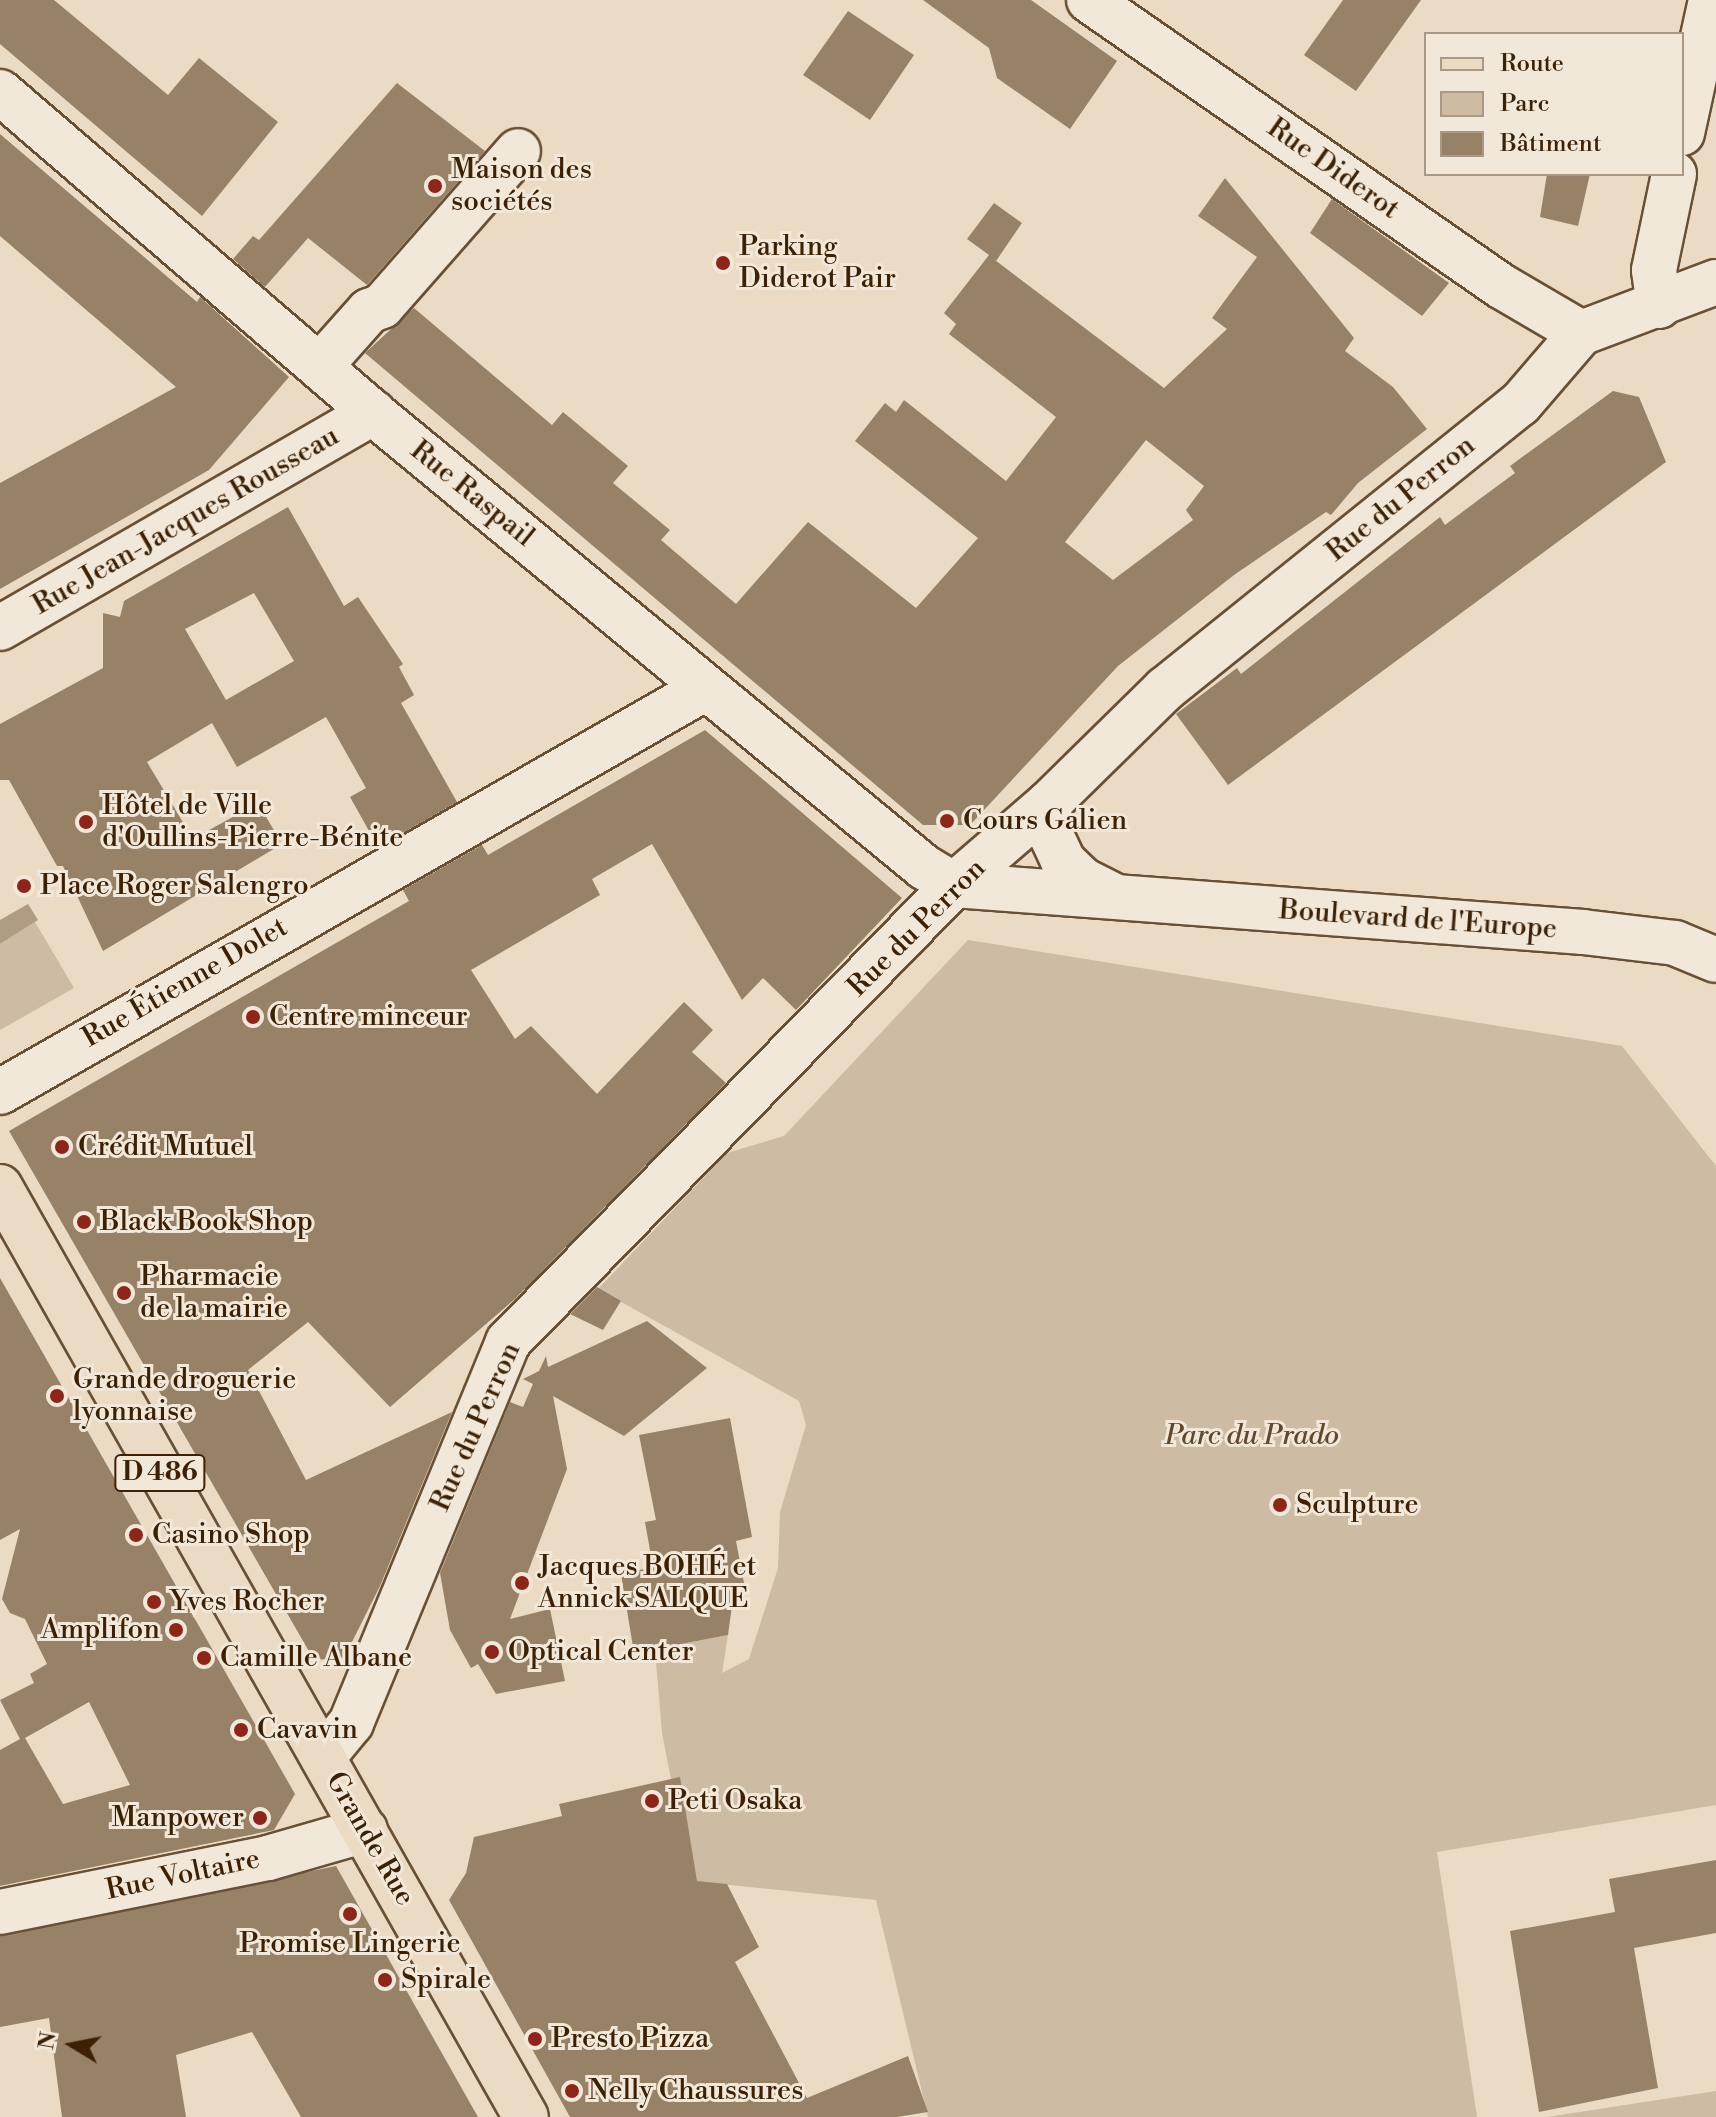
<!DOCTYPE html>
<html>
<head>
<meta charset="utf-8">
<style>
  body { margin:0 }
  #map { position:relative; width:1716px; height:2117px; overflow:hidden; background:#ebdbc4; font-family:"Libre Bodoni",serif }
  div>[style] { position:absolute }
  .green>* { inset:0; background:#cdbba4 }
  .water>* { inset:0; background:#b09c83 }
  .building>* { inset:0; background:#978268 }
  .roads { filter:drop-shadow(2px 0 #685035) drop-shadow(-2px 0 #685035) drop-shadow(0 2px #685035) drop-shadow(0 -2px #685035) }
  .street>* { height:44px; margin:-22px; padding:0 22px; transform-origin:22px; border-radius:22px; background:#f2e8d9 }
  .primary>* { height:44px; margin:-22px; padding:0 22px; transform-origin:22px; border-radius:22px; background:#ebdbc4 }
  .dots>* { width:22px; height:22px; translate:-50% -50%; box-sizing:border-box; border:4px solid #f2e8d9; border-radius:50% }
  span { translate:-50% -50%; white-space:nowrap; text-align:center; line-height:1.15; -webkit-text-stroke:6px #f2e8d9; paint-order:stroke }
  .shield-label span { padding:2px 6px; background:#f2e8d9; border:2px solid; border-radius:6px; -webkit-text-stroke-width:0 }
  .shield-label { font-size:26px; color:#3c2105; font-weight:700 }
  .street-label { font-size:28px; color:#3c2105 }
  .poi-label { font-size:28px; color:#3c2105 }
  .left { translate:0 -50%; text-align:left }
  .right { translate:-100% -50%; text-align:right }
  .park-label { font-size:28px; color:#60482d; font-style:italic }
  .legend { position:absolute; left:1424px; top:32px; width:260px; height:144px; box-sizing:border-box; background:#f2e8d9; border:2px solid #a99884; margin:0; padding:10px 14px; list-style:none; font-size:24px; color:#3c2105 }
  .legend li { display:flex; align-items:center; gap:16px; height:40px }
  .legend b { width:40px; border:2px solid #a99884 }
  .north { position:absolute; left:32px; top:2005px; width:80px; height:80px; -webkit-text-stroke:6px #f2e8d9; paint-order:stroke; rotate:280deg; font-size:22px; font-weight:700; line-height:32px; text-align:center; color:#3c2105 }
  .north::after { content:''; display:block; margin:auto; width:28px; height:36px; background:#3c2105; clip-path:polygon(50% 0,100% 100%,50% 72%,0 100%) }
</style>
</head>
<body>
<div id="map">
  <div class="green">
    <div style="clip-path:polygon(35px 922px,74px 988px,0 1030px,0 944px)"></div>
    <div style="clip-path:polygon(968px 940px,1622px 1046px,1716px 1166px,1716px 1805px,1437px 1852px,1477px 2117px,928px 2117px,876px 1900px,691px 1881px,662px 1733px,655px 1649px,728px 1635px,722px 1673px,749px 1659px,778px 1568px,780px 1512px,806px 1425px,799px 1401px,598px 1289px,727px 1153px,784px 1136px)"></div>
    <div style="clip-path:polygon(1716px 2091px,1716px 2117px,1547px 2117px)"></div>
  </div>
  <div class="water">
    <div style="clip-path:polygon(28px 904px,38px 920px,0 944px,0 920px)"></div>
  </div>
  <div class="building">
    <div style="clip-path:polygon(0 0,54px 0,168px 95px,199px 58px,278px 122px,202px 216px,0 44px)"></div>
    <div style="clip-path:polygon(923px 0,1031px 0,1117px 61px,1070px 129px,997px 78px,989px 48px)"></div>
    <div style="clip-path:polygon(1343px 0,1421px 0,1356px 91px,1304px 55px)"></div>
    <div style="clip-path:polygon(848px 11px,914px 55px,870px 120px,803px 75px)"></div>
    <div style="clip-path:polygon(397px 83px,485px 151px,367px 285px,308px 238px,265px 287px,233px 259px,253px 236px,259px 240px)"></div>
    <div style="clip-path:polygon(0 134px,197px 302px,200px 297px,289px 377px,209px 470px,0 589px,0 483px,176px 387px,0 236px)"></div>
    <div style="clip-path:polygon(1547px 174px,1590px 174px,1578px 226px,1540px 217px)"></div>
    <div style="clip-path:polygon(evenodd,1225px 178px,1354px 338px,1345px 351px,1393px 387px,1427px 429px,1358px 483px,1331px 515px,1326px 512px,1234px 575px,1118px 666px,970px 825px,923px 825px,365px 353px,414px 308px,552px 425px,563px 412px,628px 466px,613px 483px,670px 530px,661px 540px,736px 604px,808px 522px,916px 608px,978px 538px,855px 441px,885px 403px,896px 412px,904px 400px,1006px 481px,1056px 417px,949px 334px,956px 324px,944px 313px,989px 255px,967px 239px,994px 203px,1022px 223px,996px 261px,991px 257px,1164px 388px,1227px 329px,1212px 318px,1257px 257px,1198px 216px,1225px 178px,1146px 440px,1204px 486px,1186px 510px,1193px 520px,1113px 580px,1065px 542px,1146px 440px)"></div>
    <div style="clip-path:polygon(1332px 199px,1449px 283px,1422px 316px,1310px 233px)"></div>
    <div style="clip-path:polygon(1613px 391px,1639px 397px,1666px 462px,1228px 785px,1176px 714px,1237px 668px,1241px 674px,1440px 517px,1445px 525px,1481px 498px,1515px 473px,1510px 466px)"></div>
    <div style="clip-path:polygon(evenodd,288px 507px,344px 606px,358px 597px,403px 664px,399px 667px,414px 695px,401px 703px,457px 802px,378px 847px,350px 797px,366px 788px,326px 717px,237px 767px,212px 723px,147px 762px,193px 839px,258px 803px,282px 844px,103px 951px,63px 866px,57px 866px,9px 780px,0 780px,0 724px,103px 668px,103px 613px,120px 617px,124px 601px,288px 507px,254px 593px,294px 661px,226px 700px,185px 629px,254px 593px)"></div>
    <div style="clip-path:polygon(705px 730px,902px 898px,796px 1010px,763px 978px,742px 1000px,652px 844px,592px 879px,600px 895px,471px 970px,515px 1039px,531px 1026px,597px 1094px,684px 1002px,713px 1030px,692px 1052px,726px 1083px,515px 1299px,390px 1407px,308px 1322px,248px 1370px,306px 1480px,452px 1412px,380px 1586px,344px 1658px,314px 1660px,9px 1131px,409px 901px,403px 890px,482px 845px,488px 855px)"></div>
    <div style="clip-path:polygon(evenodd,0 1278px,295px 1794px,274px 1830px,0 1886px,0 1750px,20px 1739px,0 1700px,34px 1683px,30px 1674px,47px 1664px,25px 1619px,10px 1613px,2px 1599px,20px 1529px,0 1540px,0 1278px,89px 1702px,130px 1785px,63px 1804px,25px 1738px,89px 1702px)"></div>
    <div style="clip-path:polygon(597px 1287px,621px 1301px,603px 1330px,570px 1314px)"></div>
    <div style="clip-path:polygon(647px 1321px,707px 1368px,624px 1436px,553px 1396px,567px 1469px,510px 1619px,550px 1609px,565px 1681px,496px 1694px,478px 1664px,471px 1668px,450px 1630px,440px 1573px,510px 1402px,523px 1407px,533px 1384px,523px 1379px,539px 1371px,546px 1356px,548px 1367px)"></div>
    <div style="clip-path:polygon(730px 1418px,752px 1537px,736px 1541px,744px 1583px,735px 1584px,728px 1635px,634px 1653px,621px 1574px,653px 1567px,645px 1522px,656px 1520px,639px 1435px)"></div>
    <div style="clip-path:polygon(680px 1777px,697px 1881px,727px 1884px,759px 1947px,735px 1962px,807px 2098px,908px 2056px,928px 2112px,897px 2117px,570px 2117px,449px 1900px,466px 1873px,474px 1837px,562px 1816px,559px 1804px)"></div>
    <div style="clip-path:polygon(1716px 1860px,1716px 1933px,1634px 1948px,1658px 2088px,1539px 2112px,1510px 1931px,1615px 1912px,1609px 1879px)"></div>
    <div style="clip-path:polygon(336px 1866px,478px 2117px,301px 2117px,252px 2032px,176px 2055px,186px 2117px,62px 2117px,49px 2018px,0 2027px,0 1936px)"></div>
  </div>
  <div class="roads">
    <div class="street">
      <div style="left:1089px;top:0;width:502px;rotate:34.77deg"></div>
      <div style="left:1501px;top:286px;width:93px;rotate:30.4deg"></div>
      <div style="left:0;top:92px;width:492px;rotate:40.7deg"></div>
      <div style="left:373px;top:413px;width:714px;rotate:39.49deg"></div>
      <div style="left:924px;top:867px;width:35px;rotate:31deg"></div>
      <div style="left:954px;top:885px;width:631px;rotate:4.27deg"></div>
      <div style="left:1583px;top:932px;width:93px;rotate:6.8deg"></div>
      <div style="left:1675px;top:943px;width:44px;rotate:22.5deg"></div>
      <div style="left:1682px;top:133px;width:136px;rotate:-77.7deg"></div>
      <div style="left:1659px;top:306px;width:36px;rotate:-98deg"></div>
      <div style="left:1654px;top:270px;width:98px;rotate:-78.2deg"></div>
      <div style="left:320px;top:366px;width:74px;rotate:-48.3deg"></div>
      <div style="left:369px;top:311px;width:14px;rotate:-21deg"></div>
      <div style="left:382px;top:306px;width:206px;rotate:-48.7deg"></div>
      <div style="left:0;top:628px;width:431px;rotate:-30deg"></div>
      <div style="left:1048px;top:804px;width:33px;rotate:83deg"></div>
      <div style="left:1052px;top:837px;width:26px;rotate:65deg"></div>
      <div style="left:1063px;top:861px;width:28px;rotate:44deg"></div>
      <div style="left:1083px;top:880px;width:35px;rotate:27deg"></div>
      <div style="left:0;top:1092px;width:813px;rotate:-29.78deg"></div>
      <div style="left:323px;top:1757px;width:44px;rotate:-50.5deg"></div>
      <div style="left:351px;top:1723px;width:412px;rotate:-67.6deg"></div>
      <div style="left:508px;top:1342px;width:639px;rotate:-45.7deg"></div>
      <div style="left:954px;top:885px;width:124px;rotate:-40.8deg"></div>
      <div style="left:1048px;top:804px;width:164px;rotate:-44.5deg"></div>
      <div style="left:1165px;top:689px;width:455px;rotate:-38.8deg"></div>
      <div style="left:1520px;top:404px;width:94px;rotate:-49.3deg"></div>
      <div style="left:1581px;top:333px;width:144px;rotate:-20.7deg"></div>
      <div style="left:0;top:1912px;width:273px;rotate:-11.4deg"></div>
      <div style="left:268px;top:1858px;width:101px;rotate:-16.1deg"></div>
    </div>
    <div class="primary">
      <div style="left:0;top:1187px;width:1068px;rotate:60.51deg"></div>
    </div>
  </div>
  <div class="dots">
    <div style="left:435px;top:186px;background:#8f2418"></div>
    <div style="left:723px;top:263px;background:#8f2418"></div>
    <div style="left:947px;top:821px;background:#8f2418"></div>
    <div style="left:86px;top:822px;background:#8f2418"></div>
    <div style="left:24px;top:886px;background:#8f2418"></div>
    <div style="left:253px;top:1017px;background:#8f2418"></div>
    <div style="left:62px;top:1147px;background:#8f2418"></div>
    <div style="left:84px;top:1222px;background:#8f2418"></div>
    <div style="left:124px;top:1293px;background:#8f2418"></div>
    <div style="left:57px;top:1396px;background:#8f2418"></div>
    <div style="left:1280px;top:1505px;background:#8f2418"></div>
    <div style="left:136px;top:1535px;background:#8f2418"></div>
    <div style="left:522px;top:1583px;background:#8f2418"></div>
    <div style="left:154px;top:1602px;background:#8f2418"></div>
    <div style="left:176px;top:1630px;background:#8f2418"></div>
    <div style="left:492px;top:1652px;background:#8f2418"></div>
    <div style="left:204px;top:1658px;background:#8f2418"></div>
    <div style="left:241px;top:1730px;background:#8f2418"></div>
    <div style="left:652px;top:1801px;background:#8f2418"></div>
    <div style="left:260px;top:1818px;background:#8f2418"></div>
    <div style="left:350px;top:1914px;background:#8f2418"></div>
    <div style="left:385px;top:1980px;background:#8f2418"></div>
    <div style="left:535px;top:2039px;background:#8f2418"></div>
    <div style="left:572px;top:2091px;background:#8f2418"></div>
  </div>
  <div class="shield-label">
    <span style="left:160px;top:1473px">D 486</span>
  </div>
  <div class="street-label">
    <span style="left:1333px;top:169px;rotate:35deg">Rue Diderot</span>
    <span style="left:472px;top:494px;rotate:39deg">Rue Raspail</span>
    <span style="left:1401px;top:499px;rotate:-39deg">Rue du Perron</span>
    <span style="left:186px;top:521px;rotate:-30deg">Rue Jean-Jacques Rousseau</span>
    <span style="left:1418px;top:920px;rotate:4deg">Boulevard de l'Europe</span>
    <span style="left:917px;top:928px;rotate:-45deg">Rue du Perron</span>
    <span style="left:185px;top:983px;rotate:-30deg">Rue Étienne Dolet</span>
    <span style="left:476px;top:1427px;rotate:-66deg">Rue du Perron</span>
    <span style="left:370px;top:1839px;rotate:60deg">Grande Rue</span>
    <span style="left:183px;top:1875px;rotate:-12deg">Rue Voltaire</span>
  </div>
  <div class="poi-label">
    <span class="left" style="left:451px;top:186px">Maison des<br>sociétés</span>
    <span class="left" style="left:739px;top:263px">Parking<br>Diderot Pair</span>
    <span class="left" style="left:102px;top:822px">Hôtel de Ville<br>d'Oullins-Pierre-Bénite</span>
    <span class="left" style="left:963px;top:821px">Cours Galien</span>
    <span class="left" style="left:40px;top:886px">Place Roger Salengro</span>
    <span class="left" style="left:269px;top:1017px">Centre minceur</span>
    <span class="left" style="left:78px;top:1147px">Crédit Mutuel</span>
    <span class="left" style="left:100px;top:1222px">Black Book Shop</span>
    <span class="left" style="left:140px;top:1293px">Pharmacie<br>de la mairie</span>
    <span class="left" style="left:73px;top:1396px">Grande droguerie<br>lyonnaise</span>
    <span class="left" style="left:1296px;top:1505px">Sculpture</span>
    <span class="left" style="left:152px;top:1535px">Casino Shop</span>
    <span class="left" style="left:538px;top:1583px">Jacques BOHÉ et<br>Annick SALQUE</span>
    <span class="left" style="left:170px;top:1602px">Yves Rocher</span>
    <span class="right" style="left:160px;top:1630px">Amplifon</span>
    <span class="left" style="left:508px;top:1652px">Optical Center</span>
    <span class="left" style="left:220px;top:1658px">Camille Albane</span>
    <span class="left" style="left:257px;top:1730px">Cavavin</span>
    <span class="left" style="left:668px;top:1801px">Peti Osaka</span>
    <span class="right" style="left:244px;top:1818px">Manpower</span>
    <span style="left:350px;top:1944px">Promise Lingerie</span>
    <span class="left" style="left:401px;top:1980px">Spirale</span>
    <span class="left" style="left:551px;top:2039px">Presto Pizza</span>
    <span class="left" style="left:588px;top:2091px">Nelly Chaussures</span>
  </div>
  <div class="park-label">
    <span style="left:1252px;top:1436px">Parc du Prado</span>
  </div>
  <ul class="legend">
  <li><b style="height:10px;background:#ebdbc4"></b>Route</li>
  <li><b style="height:22px;background:#cdbba4"></b>Parc</li>
  <li><b style="height:22px;background:#978268"></b>Bâtiment</li>
  </ul>
  <div class="north">N</div>
</div>
</body>
</html>
